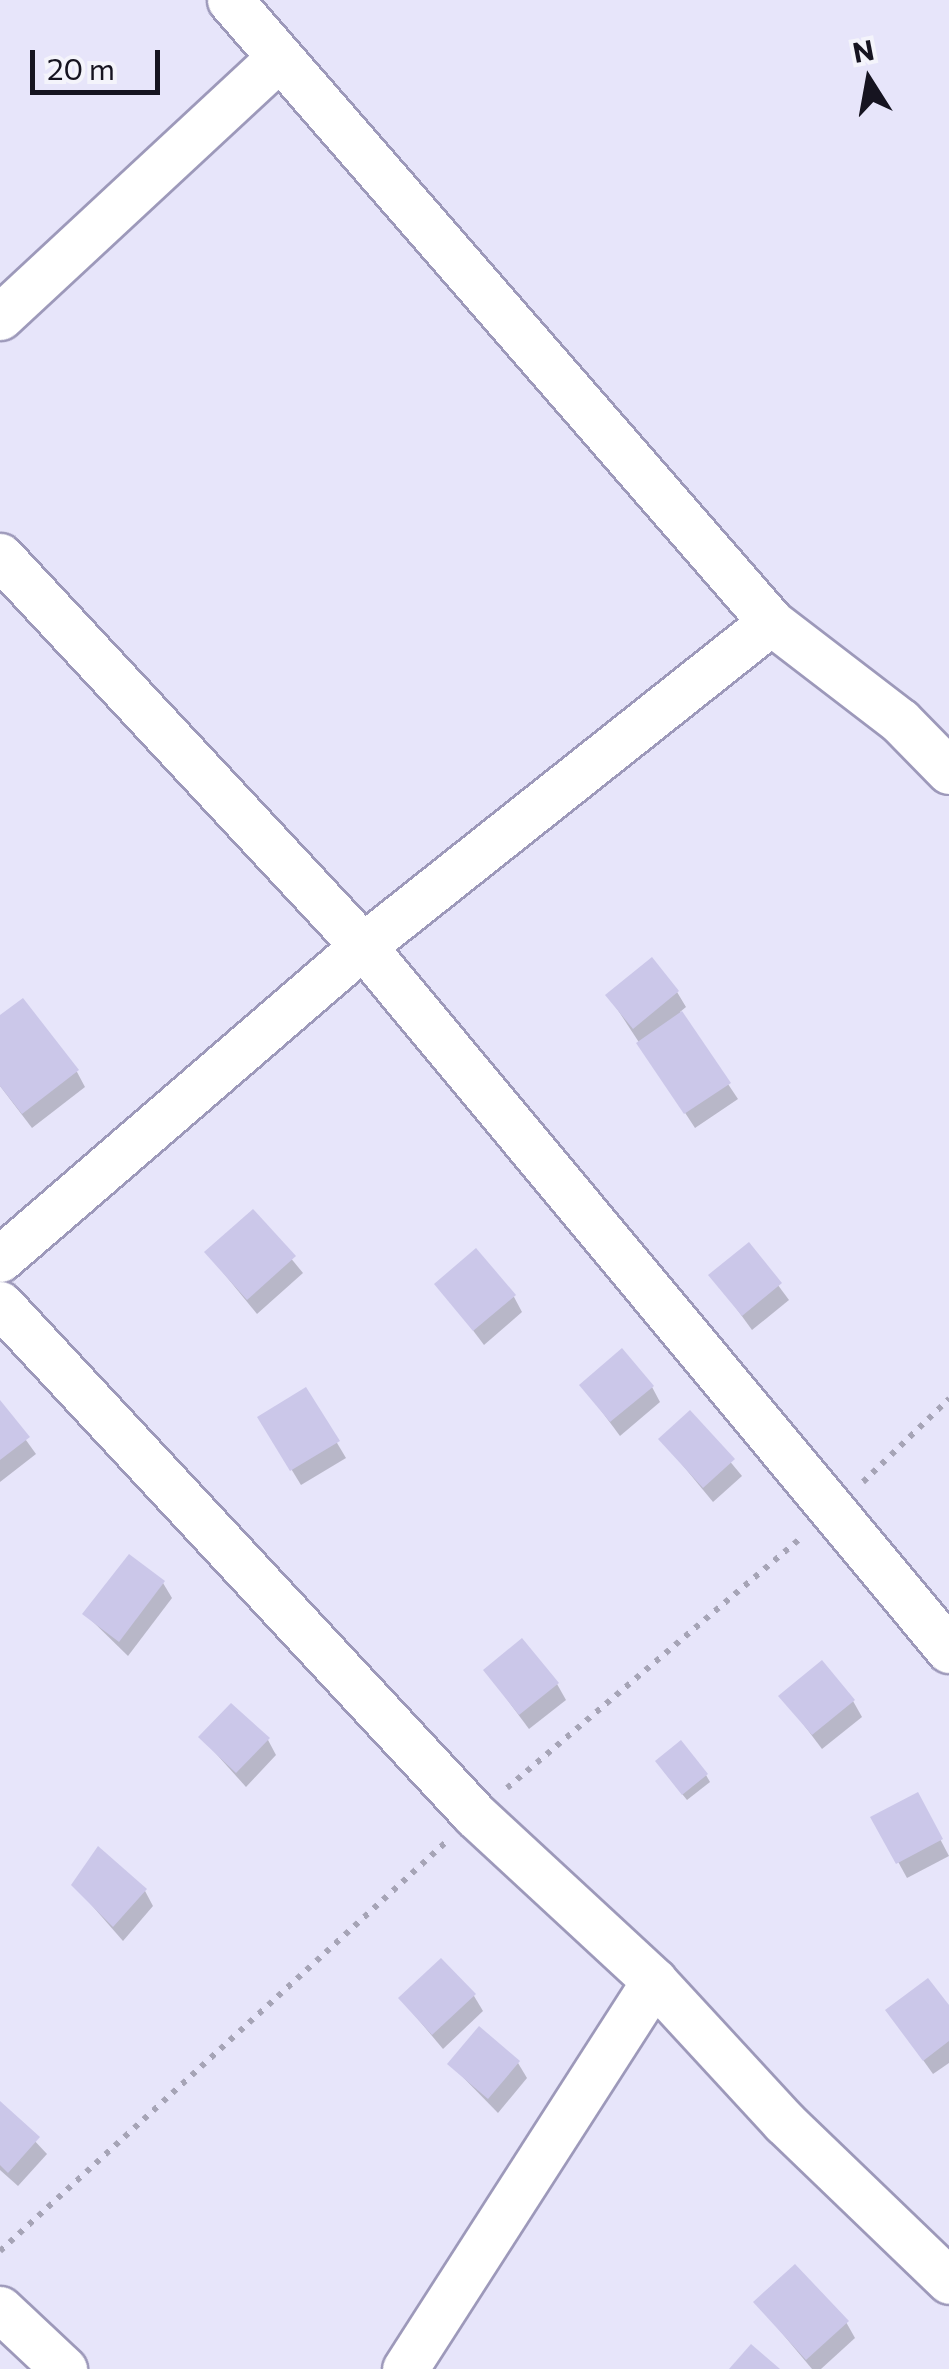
<!DOCTYPE html>
<html>
<head>
<meta charset="utf-8">
<style>
  body { margin:0 }
  #map { position:relative; width:949px; height:2369px; overflow:hidden; background:#e7e5fa; font-family:Commissioner,sans-serif }
  div>[style] { position:absolute }
  .shadow>* { inset:0; background:#0003 }
  .building>* { inset:0; background:#cbc7e9 }
  .path>* { height:6px; margin-top:-3px; transform-origin:0; background:repeating-linear-gradient(90deg,#a6a4b6 0 5px,transparent 0 13px) }
  .roads { filter:drop-shadow(2px 0 #9d99ba) drop-shadow(-2px 0 #9d99ba) drop-shadow(0 2px #9d99ba) drop-shadow(0 -2px #9d99ba) }
  .street>* { height:45px; margin:-22.5px; padding:0 22.5px; transform-origin:22.5px; border-radius:22.5px; background:#fff }
  span { translate:-50% -50%; white-space:nowrap; text-align:center; line-height:1.15; -webkit-text-stroke:10px #f4f4fb; paint-order:stroke }
  .north { position:absolute; left:819px; top:30px; width:100px; height:100px; -webkit-text-stroke:8px #f4f4fb; paint-order:stroke; rotate:349deg; font-size:28px; font-weight:700; line-height:40px; text-align:center; color:#161420 }
  .north::after { content:''; display:block; margin:auto; width:35px; height:45px; background:#161420; clip-path:polygon(50% 0,100% 100%,50% 72%,0 100%) }
  .scale { position:absolute; left:30px; top:50px; width:130px; height:45px; box-sizing:border-box; border:5px solid #161420; border-top:0; padding-left:12px; font-size:30px; line-height:35px; white-space:nowrap; color:#161420; -webkit-text-stroke:8px #f4f4fb; paint-order:stroke }
</style>
</head>
<body>
<div id="map">
  <div class="shadow">
    <div style="clip-path:polygon(677px 992px,686px 1007px,680px 1012px,738px 1099px,695px 1128px,608px 995px)"></div>
    <div style="clip-path:polygon(0 1018px,77px 1072px,85px 1087px,32px 1128px,0 1086px)"></div>
    <div style="clip-path:polygon(253px 1212px,303px 1273px,257px 1314px,207px 1253px)"></div>
    <div style="clip-path:polygon(749px 1246px,789px 1300px,752px 1330px,712px 1275px)"></div>
    <div style="clip-path:polygon(438px 1284px,514px 1297px,522px 1312px,484px 1345px)"></div>
    <div style="clip-path:polygon(582px 1385px,652px 1387px,660px 1402px,620px 1436px)"></div>
    <div style="clip-path:polygon(306px 1391px,346px 1458px,301px 1485px,260px 1418px)"></div>
    <div style="clip-path:polygon(0 1404px,36px 1454px,0 1482px)"></div>
    <div style="clip-path:polygon(690px 1413px,742px 1476px,713px 1502px,661px 1439px)"></div>
    <div style="clip-path:polygon(163px 1583px,172px 1598px,128px 1656px,85px 1614px)"></div>
    <div style="clip-path:polygon(486px 1671px,557px 1684px,566px 1700px,529px 1729px)"></div>
    <div style="clip-path:polygon(782px 1696px,853px 1701px,862px 1717px,822px 1749px)"></div>
    <div style="clip-path:polygon(201px 1737px,268px 1740px,276px 1755px,246px 1787px)"></div>
    <div style="clip-path:polygon(662px 1769px,706px 1775px,710px 1782px,687px 1800px)"></div>
    <div style="clip-path:polygon(917px 1795px,949px 1856px,907px 1878px,874px 1818px)"></div>
    <div style="clip-path:polygon(74px 1885px,145px 1891px,153px 1906px,123px 1941px)"></div>
    <div style="clip-path:polygon(474px 1996px,483px 2011px,443px 2049px,401px 1999px)"></div>
    <div style="clip-path:polygon(949px 2009px,949px 2063px,933px 2074px,888px 2011px)"></div>
    <div style="clip-path:polygon(518px 2063px,527px 2078px,498px 2113px,450px 2064px)"></div>
    <div style="clip-path:polygon(0 2104px,47px 2154px,18px 2186px,0 2170px)"></div>
    <div style="clip-path:polygon(756px 2302px,846px 2322px,855px 2338px,821px 2369px,812px 2369px)"></div>
  </div>
  <div class="building">
    <div style="clip-path:polygon(652px 957px,679px 991px,633px 1029px,605px 995px)"></div>
    <div style="clip-path:polygon(23px 998px,79px 1070px,22px 1114px,0 1086px,0 1015px)"></div>
    <div style="clip-path:polygon(682px 1011px,731px 1083px,684px 1114px,636px 1043px)"></div>
    <div style="clip-path:polygon(253px 1209px,296px 1256px,247px 1300px,204px 1252px)"></div>
    <div style="clip-path:polygon(749px 1242px,782px 1283px,742px 1316px,708px 1275px)"></div>
    <div style="clip-path:polygon(476px 1248px,516px 1295px,473px 1331px,434px 1284px)"></div>
    <div style="clip-path:polygon(622px 1348px,654px 1386px,610px 1422px,579px 1385px)"></div>
    <div style="clip-path:polygon(306px 1387px,340px 1441px,290px 1471px,257px 1417px)"></div>
    <div style="clip-path:polygon(0 1400px,30px 1437px,0 1460px)"></div>
    <div style="clip-path:polygon(690px 1410px,735px 1459px,703px 1488px,658px 1439px)"></div>
    <div style="clip-path:polygon(129px 1554px,165px 1581px,119px 1642px,82px 1614px)"></div>
    <div style="clip-path:polygon(522px 1638px,559px 1683px,519px 1715px,483px 1670px)"></div>
    <div style="clip-path:polygon(822px 1660px,855px 1700px,812px 1735px,778px 1696px)"></div>
    <div style="clip-path:polygon(231px 1703px,270px 1738px,236px 1773px,198px 1737px)"></div>
    <div style="clip-path:polygon(681px 1740px,708px 1774px,682px 1795px,655px 1761px)"></div>
    <div style="clip-path:polygon(918px 1792px,943px 1839px,896px 1864px,870px 1817px)"></div>
    <div style="clip-path:polygon(98px 1846px,147px 1889px,113px 1927px,71px 1885px)"></div>
    <div style="clip-path:polygon(441px 1958px,476px 1994px,432px 2035px,398px 1998px)"></div>
    <div style="clip-path:polygon(928px 1978px,949px 2005px,949px 2041px,923px 2061px,885px 2010px)"></div>
    <div style="clip-path:polygon(479px 2026px,520px 2061px,488px 2099px,447px 2064px)"></div>
    <div style="clip-path:polygon(0 2101px,40px 2137px,8px 2173px,0 2165px)"></div>
    <div style="clip-path:polygon(795px 2264px,849px 2321px,806px 2360px,753px 2302px)"></div>
    <div style="clip-path:polygon(751px 2344px,780px 2369px,729px 2369px)"></div>
  </div>
  <div class="path">
    <div style="left:863px;top:1482px;width:120px;rotate:-44deg"></div>
    <div style="left:507px;top:1788px;width:387px;rotate:-40.4deg"></div>
    <div style="left:0;top:2251px;width:604px;rotate:-42.52deg"></div>
  </div>
  <div class="roads">
    <div class="street">
      <div style="left:230px;top:0;width:824px;rotate:48.98deg"></div>
      <div style="left:771px;top:622px;width:163px;rotate:37.5deg"></div>
      <div style="left:900px;top:721px;width:70px;rotate:45.6deg"></div>
      <div style="left:0;top:317px;width:379px;rotate:-42.9deg"></div>
      <div style="left:0;top:556px;width:533px;rotate:47.05deg"></div>
      <div style="left:363px;top:946px;width:916px;rotate:50.23deg"></div>
      <div style="left:0;top:1259px;width:479px;rotate:-40.8deg"></div>
      <div style="left:363px;top:946px;width:521px;rotate:-38.45deg"></div>
      <div style="left:0;top:1304px;width:698px;rotate:47.09deg"></div>
      <div style="left:475px;top:1815px;width:244px;rotate:42.8deg"></div>
      <div style="left:654px;top:1981px;width:192px;rotate:47.3deg"></div>
      <div style="left:784px;top:2122px;width:229px;rotate:43.9deg"></div>
      <div style="left:0;top:2309px;width:88px;rotate:43.2deg"></div>
      <div style="left:405px;top:2369px;width:461px;rotate:-57.3deg"></div>
    </div>
  </div>
  <div class="north">N</div>
  <div class="scale">20 m</div>
</div>
</body>
</html>
